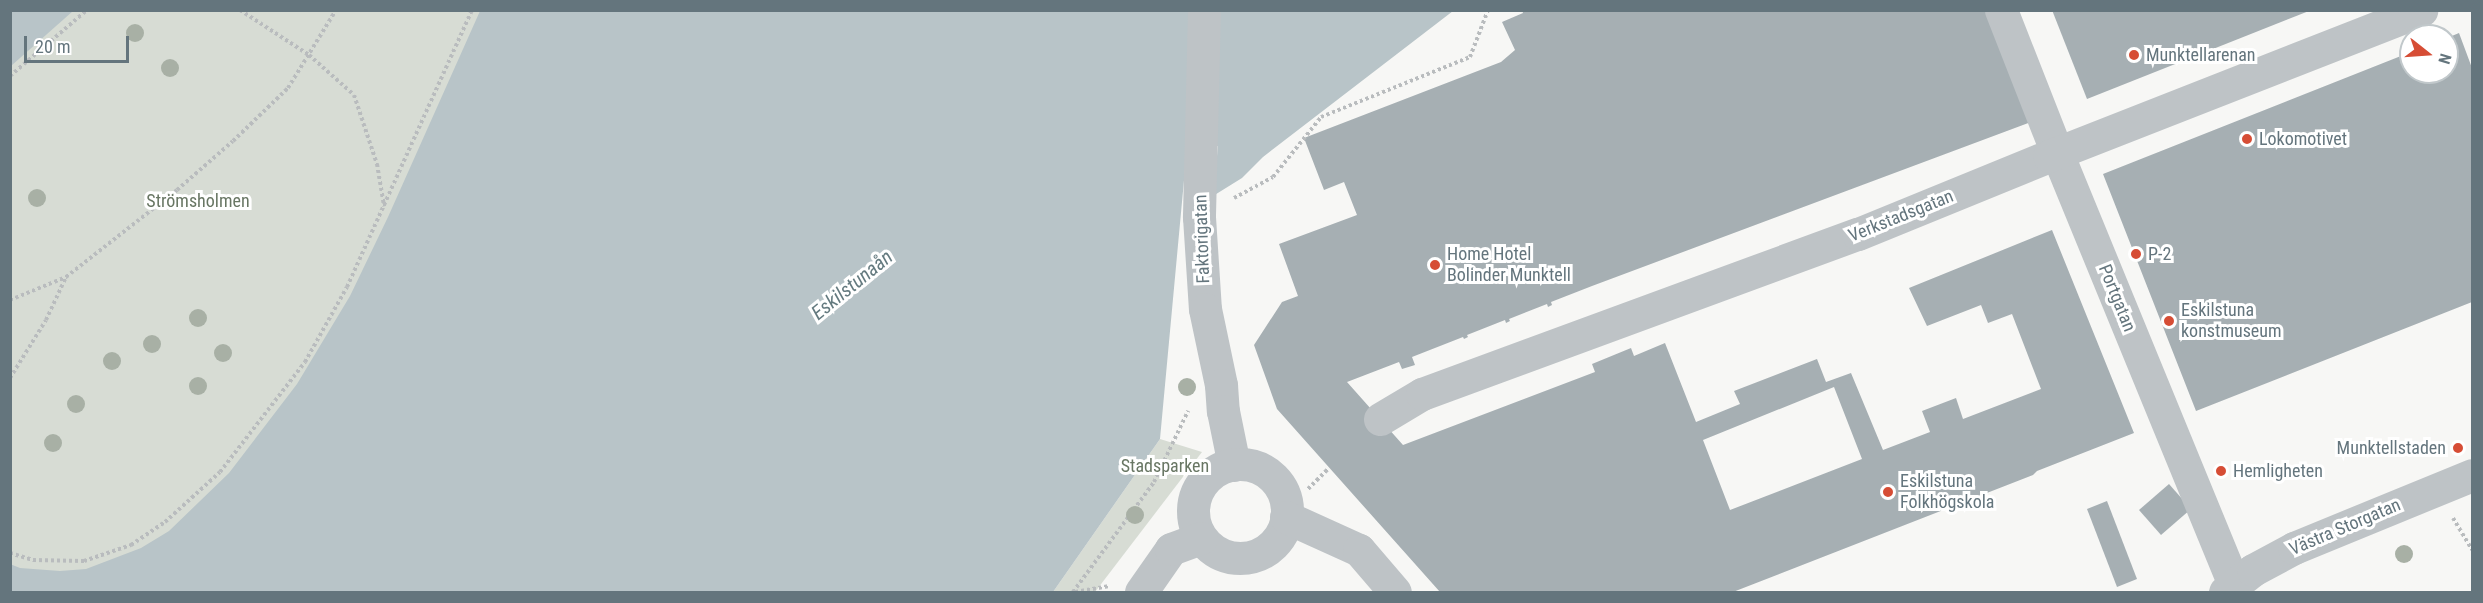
<!DOCTYPE html>
<html>
<head>
<meta charset="utf-8">
<style>
  body { margin:0 }
  #map { position:relative; width:2483px; height:603px; overflow:hidden; background:#f7f7f5; font-family:"Roboto Condensed",sans-serif }
  div>[style] { position:absolute }
  .green>* { inset:0; background:#d7dcd4 }
  .water>* { inset:0; background:#b8c4c8 }
  .building>* { inset:0; background:#a6afb3 }
  .path>* { height:4px; margin-top:-2px; transform-origin:0; background:repeating-linear-gradient(90deg,#b9bcbe 0 3px,transparent 0 6px) }
  .minor>* { height:33px; margin:-16.5px; padding:0 16.5px; transform-origin:16.5px; border-radius:16.5px; background:#bec3c6 }
  .minor>.ring { margin:-16.5px; padding:0; box-sizing:content-box; background:none; border:33px solid #bec3c6; border-radius:50% }
  .trees>* { width:18px; height:18px; margin:-9px; border-radius:50%; background:#a8b0a5 }
  .dots>* { width:16px; height:16px; translate:-50% -50%; box-sizing:border-box; border:3px solid #fff; border-radius:50% }
  span { translate:-50% -50%; white-space:nowrap; text-align:center; line-height:1.15; -webkit-text-stroke:6px #fff; paint-order:stroke }
  .poi-label { font-size:18px; color:#64757d }
  .left { translate:0 -50%; text-align:left }
  .right { translate:-100% -50%; text-align:right }
  .park-label { font-size:18px; color:#687663 }
  .street-label { font-size:18px; color:#64757d }
  .water-label { font-size:20px; color:#647a7f; font-style:italic }
  .frame { position:absolute; inset:0; border:12px solid #64757d; pointer-events:none }
  .north { position:absolute; left:2399px; top:24px; width:60px; height:60px; box-sizing:border-box; background:#fff; border:2px solid #c1c8cb; border-radius:50%; rotate:107deg; font-size:16px; font-weight:700; line-height:24px; text-align:center; color:#64757d }
  .north::after { content:''; display:block; margin:auto; width:21px; height:27px; background:#d64d35; clip-path:polygon(50% 0,100% 100%,50% 72%,0 100%) }
  .scale { position:absolute; left:24px; top:36px; width:105px; height:27px; box-sizing:border-box; border:3px solid #64757d; border-top:0; padding-left:8px; font-size:18px; line-height:21px; white-space:nowrap; color:#64757d; -webkit-text-stroke:4px #fff; paint-order:stroke }
</style>
</head>
<body>
<div id="map">
  <div class="green">
    <div style="clip-path:polygon(52px 11px,487px 11px,360px 300px,251px 465px,149px 557px,71px 588px,11px 582px,10px 48px)"></div>
    <div style="clip-path:polygon(1160px 439px,1202px 452px,1095px 592px,1053px 592px)"></div>
  </div>
  <div class="water">
    <div style="clip-path:polygon(11px 10px,73px 10px,73px 11px,11px 66px)"></div>
    <div style="clip-path:polygon(480px 11px,1453px 11px,1263px 157px,1242px 178px,1213px 196px,1218px 146px,1187px 148px,1160px 439px,1053px 592px,11px 592px,10px 564px,20px 568px,60px 571px,86px 569px,141px 548px,169px 531px,229px 473px,297px 384px,350px 296px,388px 217px)"></div>
  </div>
  <div class="building">
    <div style="clip-path:polygon(evenodd,1522px 10px,1986px 10px,2031px 122px,1592px 286px,1551px 302px,1552px 305px,1548px 307px,1547px 304px,1509px 319px,1510px 321px,1506px 323px,1505px 320px,1467px 335px,1468px 337px,1464px 339px,1463px 337px,1412px 357px,1415px 365px,1402px 369px,1399px 362px,1347px 382px,1403px 445px,1595px 372px,1592px 364px,1631px 348px,1634px 356px,1665px 343px,1696px 422px,1740px 404px,1734px 391px,1817px 359px,1826px 382px,1851px 373px,1883px 450px,1930px 432px,1922px 411px,1956px 398px,1963px 419px,2041px 389px,2012px 314px,1988px 323px,1981px 305px,1927px 326px,1909px 288px,2052px 230px,2134px 433px,2037px 471px,2033px 475px,1733px 592px,1440px 592px,1277px 409px,1254px 345px,1282px 302px,1298px 296px,1279px 244px,1357px 215px,1344px 182px,1324px 190px,1304px 138px,1501px 62px,1515px 50px,1502px 22px,1523px 13px,1522px 10px,1834px 387px,1862px 459px,1730px 510px,1703px 440px,1834px 387px)"></div>
    <div style="clip-path:polygon(2052px 10px,2309px 10px,2309px 11px,2087px 99px)"></div>
    <div style="clip-path:polygon(2459px 33px,2472px 68px,2472px 302px,2196px 411px,2103px 174px,2411px 52px,2411px 72px,2447px 72px,2447px 38px)"></div>
    <div style="clip-path:polygon(2169px 484px,2191px 509px,2161px 535px,2139px 510px)"></div>
    <div style="clip-path:polygon(2107px 501px,2137px 579px,2117px 587px,2087px 509px)"></div>
  </div>
  <div class="path">
    <div style="left:240px;top:10px;width:82px;rotate:33.1deg"></div>
    <div style="left:309px;top:55px;width:60px;rotate:41.6deg"></div>
    <div style="left:354px;top:95px;width:73px;rotate:71.6deg"></div>
    <div style="left:377px;top:164px;width:43px;rotate:80.5deg"></div>
    <div style="left:10px;top:76px;width:101px;rotate:-40.6deg"></div>
    <div style="left:1234px;top:198px;width:44px;rotate:-28.3deg"></div>
    <div style="left:1273px;top:177px;width:77px;rotate:-51.3deg"></div>
    <div style="left:1321px;top:117px;width:161px;rotate:-21.9deg"></div>
    <div style="left:1470px;top:57px;width:50px;rotate:-69deg"></div>
    <div style="left:10px;top:300px;width:61px;rotate:-22.3deg"></div>
    <div style="left:66px;top:277px;width:141px;rotate:-38.1deg"></div>
    <div style="left:177px;top:190px;width:74px;rotate:-41.2deg"></div>
    <div style="left:233px;top:141px;width:76px;rotate:-43.9deg"></div>
    <div style="left:288px;top:88px;width:92px;rotate:-58.4deg"></div>
    <div style="left:10px;top:378px;width:68px;rotate:-58.2deg"></div>
    <div style="left:46px;top:320px;width:47px;rotate:-65.1deg"></div>
    <div style="left:1308px;top:489px;width:30px;rotate:-45deg"></div>
    <div style="left:2453px;top:518px;width:37px;rotate:59deg"></div>
    <div style="left:10px;top:553px;width:24px;rotate:17deg"></div>
    <div style="left:33px;top:560px;width:51px;rotate:1.1deg"></div>
    <div style="left:84px;top:561px;width:50px;rotate:-18.8deg"></div>
    <div style="left:131px;top:545px;width:41px;rotate:-34.1deg"></div>
    <div style="left:165px;top:522px;width:74px;rotate:-42.3deg"></div>
    <div style="left:220px;top:472px;width:139px;rotate:-52.3deg"></div>
    <div style="left:305px;top:362px;width:86px;rotate:-60.8deg"></div>
    <div style="left:347px;top:287px;width:304px;rotate:-65.7deg"></div>
    <div style="left:1073px;top:592px;width:137px;rotate:-53.6deg"></div>
    <div style="left:1154px;top:482px;width:79px;rotate:-64.4deg"></div>
    <div style="left:1075px;top:592px;width:35px;rotate:-10deg"></div>
  </div>
  <div class="minor">
    <div style="left:1204px;top:10px;width:207px;rotate:91.4deg"></div>
    <div style="left:1199px;top:217px;width:92px;rotate:86.3deg"></div>
    <div style="left:1205px;top:309px;width:78px;rotate:78.1deg"></div>
    <div style="left:1221px;top:385px;width:26px;rotate:86deg"></div>
    <div style="left:1223px;top:411px;width:55px;rotate:78.5deg"></div>
    <div style="left:2001px;top:10px;width:154px;rotate:68.6deg"></div>
    <div style="left:2057px;top:153px;width:467px;rotate:67.7deg"></div>
    <div style="left:1380px;top:419px;width:49px;rotate:-30.8deg"></div>
    <div style="left:1422px;top:394px;width:464px;rotate:-20.2deg"></div>
    <div style="left:1858px;top:234px;width:206px;rotate:-22.2deg"></div>
    <div style="left:2049px;top:156px;width:400px;rotate:-21.4deg"></div>
    <div class="ring" style="left:1193px;top:464px;width:61px;height:61px"></div>
    <div style="left:1286px;top:517px;width:80px;rotate:24.3deg"></div>
    <div style="left:1359px;top:550px;width:55px;rotate:49.4deg"></div>
    <div style="left:1141px;top:592px;width:52px;rotate:-55.1deg"></div>
    <div style="left:1171px;top:549px;width:32px;rotate:-20deg"></div>
    <div style="left:2225px;top:592px;width:36px;rotate:-38deg"></div>
    <div style="left:2253px;top:570px;width:47px;rotate:-28.2deg"></div>
    <div style="left:2294px;top:548px;width:192px;rotate:-22.3deg"></div>
  </div>
  <div class="trees">
    <div style="left:135px;top:33px"></div>
    <div style="left:170px;top:68px"></div>
    <div style="left:37px;top:198px"></div>
    <div style="left:198px;top:318px"></div>
    <div style="left:152px;top:344px"></div>
    <div style="left:223px;top:353px"></div>
    <div style="left:112px;top:361px"></div>
    <div style="left:198px;top:386px"></div>
    <div style="left:1187px;top:387px"></div>
    <div style="left:76px;top:404px"></div>
    <div style="left:53px;top:443px"></div>
    <div style="left:1135px;top:515px"></div>
    <div style="left:2404px;top:554px"></div>
  </div>
  <div class="dots">
    <div style="left:2134px;top:55px;background:#d64d35"></div>
    <div style="left:2247px;top:139px;background:#d64d35"></div>
    <div style="left:2136px;top:254px;background:#d64d35"></div>
    <div style="left:1435px;top:265px;background:#d64d35"></div>
    <div style="left:2169px;top:321px;background:#d64d35"></div>
    <div style="left:2458px;top:448px;background:#d64d35"></div>
    <div style="left:2221px;top:471px;background:#d64d35"></div>
    <div style="left:1888px;top:492px;background:#d64d35"></div>
  </div>
  <div class="poi-label">
    <span class="left" style="left:2146px;top:55px">Munktellarenan</span>
    <span class="left" style="left:2259px;top:139px">Lokomotivet</span>
    <span class="left" style="left:2148px;top:254px">P-2</span>
    <span class="left" style="left:1447px;top:265px">Home Hotel<br>Bolinder Munktell</span>
    <span class="left" style="left:2181px;top:321px">Eskilstuna<br>konstmuseum</span>
    <span class="right" style="left:2446px;top:448px">Munktellstaden</span>
    <span class="left" style="left:2233px;top:471px">Hemligheten</span>
    <span class="left" style="left:1900px;top:492px">Eskilstuna<br>Folkhögskola</span>
  </div>
  <div class="park-label">
    <span style="left:198px;top:201px">Strömsholmen</span>
    <span style="left:1165px;top:466px">Stadsparken</span>
  </div>
  <div class="street-label">
    <span style="left:1901px;top:216px;rotate:-22deg">Verkstadsgatan</span>
    <span style="left:1202px;top:239px;rotate:-92deg">Faktorigatan</span>
    <span style="left:2117px;top:298px;rotate:68deg">Portgatan</span>
    <span style="left:2345px;top:527px;rotate:-23deg">Västra Storgatan</span>
  </div>
  <div class="water-label">
    <span style="left:852px;top:285px;rotate:-39deg">Eskilstunaån</span>
  </div>
  <div class="frame"></div>
  <div class="north">N</div>
  <div class="scale">20 m</div>
</div>
</body>
</html>
